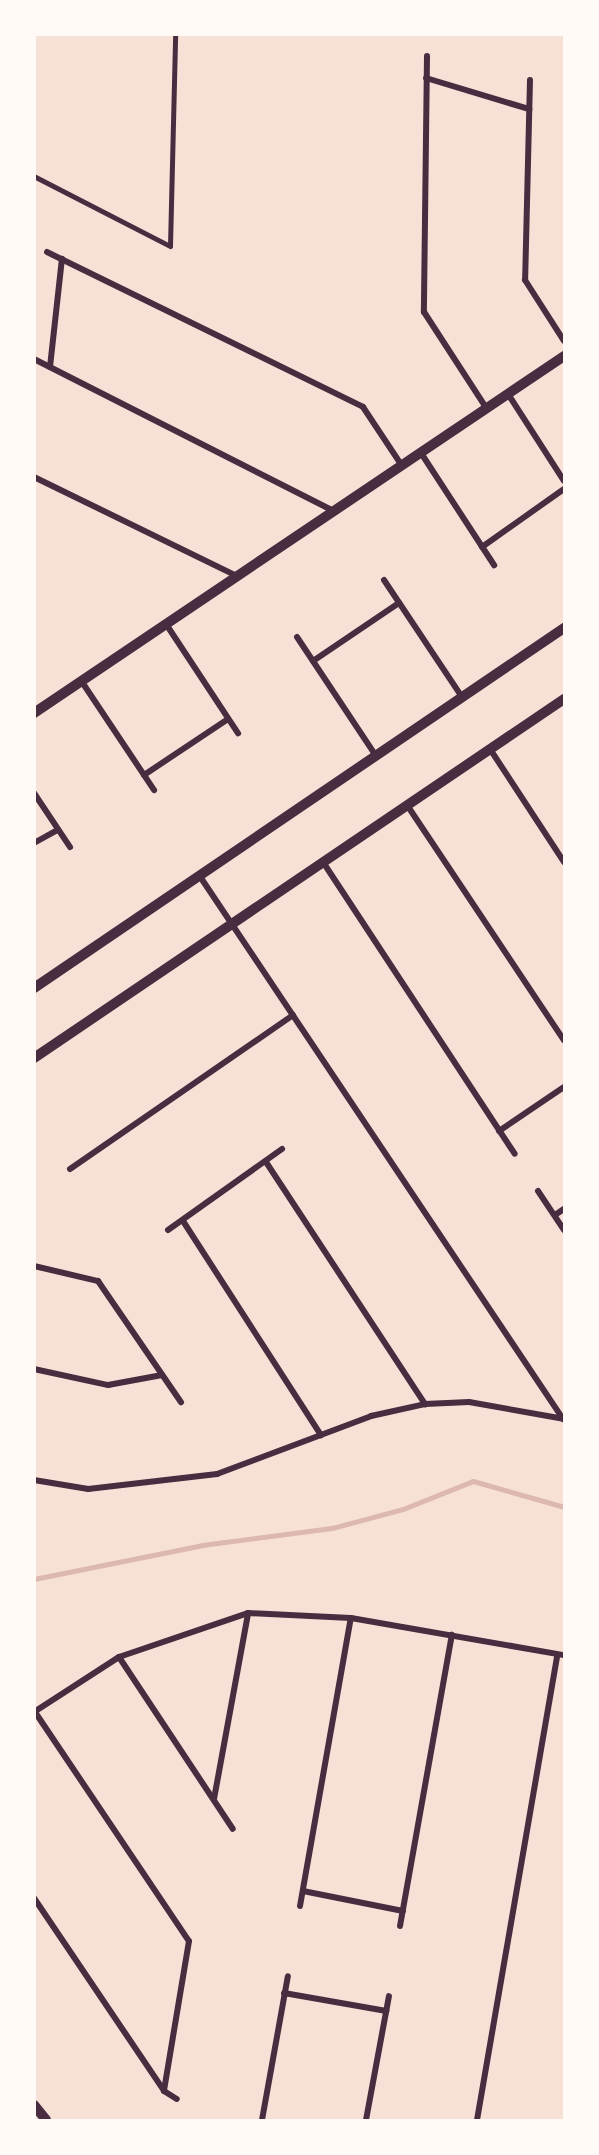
<!DOCTYPE html>
<html>
<head>
<meta charset="utf-8">
<style>
  body { margin:0 }
  #map { position:relative; width:599px; height:2155px; overflow:hidden; background:#f7e1d7; font-family:Bitter,serif }
  div>[style] { position:absolute }
  .stream>* { height:5px; margin:-2.5px; padding:0 2.5px; transform-origin:2.5px; border-radius:2.5px; background:#dcb8b0 }
  .service>* { height:4.5px; margin:-2.25px; padding:0 2.25px; transform-origin:2.25px; border-radius:2.25px; background:#4a2c40 }
  .minor>* { height:6px; margin:-3px; padding:0 3px; transform-origin:3px; border-radius:3px; background:#4a2c40 }
  .tertiary>* { height:10px; margin:-5px; padding:0 5px; transform-origin:5px; border-radius:5px; background:#4a2c40 }
  span { translate:-50% -50%; white-space:nowrap; text-align:center; line-height:1.15; -webkit-text-stroke:4.5px #fffaf5; paint-order:stroke }
  .frame { position:absolute; inset:0; border:36px solid #fffaf5; pointer-events:none }
</style>
</head>
<body>
<div id="map">
  <div class="stream">
    <div style="left:34px;top:1579px;width:171px;rotate:-11.4deg"></div>
    <div style="left:202px;top:1545px;width:131px;rotate:-7.5deg"></div>
    <div style="left:332px;top:1528px;width:73px;rotate:-15deg"></div>
    <div style="left:403px;top:1509px;width:75px;rotate:-21.8deg"></div>
    <div style="left:473px;top:1481px;width:95px;rotate:15.9deg"></div>
  </div>
  <div class="service">
    <div style="left:34px;top:176px;width:153px;rotate:27.2deg"></div>
    <div style="left:170px;top:246px;width:212px;rotate:-88.6deg"></div>
  </div>
  <div class="minor">
    <div style="left:427px;top:56px;width:256px;rotate:90.7deg"></div>
    <div style="left:424px;top:312px;width:116px;rotate:57deg"></div>
    <div style="left:426px;top:78px;width:108px;rotate:16.8deg"></div>
    <div style="left:530px;top:80px;width:200px;rotate:91.4deg"></div>
    <div style="left:525px;top:280px;width:72px;rotate:57.4deg"></div>
    <div style="left:47px;top:252px;width:352px;rotate:26.1deg"></div>
    <div style="left:363px;top:407px;width:71px;rotate:56.5deg"></div>
    <div style="left:34px;top:359px;width:336px;rotate:26.9deg"></div>
    <div style="left:50px;top:367px;width:109px;rotate:-83.7deg"></div>
    <div style="left:508px;top:394px;width:103px;rotate:57.2deg"></div>
    <div style="left:421px;top:453px;width:134px;rotate:56.9deg"></div>
    <div style="left:34px;top:477px;width:226px;rotate:26deg"></div>
    <div style="left:482px;top:547px;width:100px;rotate:-35.3deg"></div>
    <div style="left:384px;top:580px;width:141px;rotate:56.3deg"></div>
    <div style="left:166px;top:624px;width:131px;rotate:56.6deg"></div>
    <div style="left:297px;top:637px;width:143px;rotate:56.4deg"></div>
    <div style="left:313px;top:661px;width:104px;rotate:-34deg"></div>
    <div style="left:82px;top:682px;width:130px;rotate:56.3deg"></div>
    <div style="left:490px;top:749px;width:135px;rotate:56.8deg"></div>
    <div style="left:144px;top:775px;width:101px;rotate:-33.7deg"></div>
    <div style="left:34px;top:793px;width:65px;rotate:56.3deg"></div>
    <div style="left:407px;top:805px;width:283px;rotate:56.3deg"></div>
    <div style="left:34px;top:843px;width:26px;rotate:-29deg"></div>
    <div style="left:323px;top:862px;width:349px;rotate:56.7deg"></div>
    <div style="left:199px;top:875px;width:655px;rotate:56.21deg"></div>
    <div style="left:499px;top:1131px;width:78px;rotate:-34.1deg"></div>
    <div style="left:266px;top:1162px;width:290px;rotate:56.7deg"></div>
    <div style="left:70px;top:1169px;width:271px;rotate:-34.6deg"></div>
    <div style="left:538px;top:1191px;width:47px;rotate:56.3deg"></div>
    <div style="left:555px;top:1215px;width:11px;rotate:-34deg"></div>
    <div style="left:183px;top:1221px;width:255px;rotate:57.2deg"></div>
    <div style="left:168px;top:1230px;width:140px;rotate:-35.4deg"></div>
    <div style="left:34px;top:1266px;width:66px;rotate:13.2deg"></div>
    <div style="left:98px;top:1281px;width:147px;rotate:55.6deg"></div>
    <div style="left:34px;top:1369px;width:76px;rotate:12.2deg"></div>
    <div style="left:108px;top:1385px;width:55px;rotate:-10.5deg"></div>
    <div style="left:34px;top:1480px;width:55px;rotate:9.5deg"></div>
    <div style="left:88px;top:1489px;width:130px;rotate:-6.6deg"></div>
    <div style="left:217px;top:1474px;width:165px;rotate:-20.6deg"></div>
    <div style="left:371px;top:1416px;width:55px;rotate:-12.5deg"></div>
    <div style="left:425px;top:1404px;width:44px;rotate:-2.6deg"></div>
    <div style="left:469px;top:1402px;width:97px;rotate:10.1deg"></div>
    <div style="left:119px;top:1657px;width:206px;rotate:56.5deg"></div>
    <div style="left:34px;top:1712px;width:101px;rotate:-32.9deg"></div>
    <div style="left:119px;top:1657px;width:136px;rotate:-18.8deg"></div>
    <div style="left:248px;top:1613px;width:103px;rotate:2.8deg"></div>
    <div style="left:351px;top:1618px;width:216px;rotate:9.9deg"></div>
    <div style="left:35px;top:1712px;width:276px;rotate:56.1deg"></div>
    <div style="left:189px;top:1941px;width:152px;rotate:99.5deg"></div>
    <div style="left:214px;top:1799px;width:189px;rotate:-79.6deg"></div>
    <div style="left:303px;top:1891px;width:102px;rotate:11.3deg"></div>
    <div style="left:34px;top:1898px;width:233px;rotate:56deg"></div>
    <div style="left:164px;top:2091px;width:15px;rotate:32deg"></div>
    <div style="left:300px;top:1906px;width:292px;rotate:-80deg"></div>
    <div style="left:400px;top:1926px;width:296px;rotate:-79.9deg"></div>
    <div style="left:284px;top:1993px;width:104px;rotate:10deg"></div>
    <div style="left:262px;top:2120px;width:146px;rotate:-79.8deg"></div>
    <div style="left:366px;top:2120px;width:126px;rotate:-79.5deg"></div>
    <div style="left:477px;top:2120px;width:472px;rotate:-80.2deg"></div>
  </div>
  <div class="tertiary">
    <div style="left:34px;top:713px;width:639px;rotate:-33.96deg"></div>
    <div style="left:34px;top:988px;width:641px;rotate:-34.19deg"></div>
    <div style="left:34px;top:1058px;width:640px;rotate:-34.11deg"></div>
    <div style="left:34px;top:2105px;width:19px;rotate:51deg"></div>
  </div>
  <div class="frame"></div>
</div>
</body>
</html>
